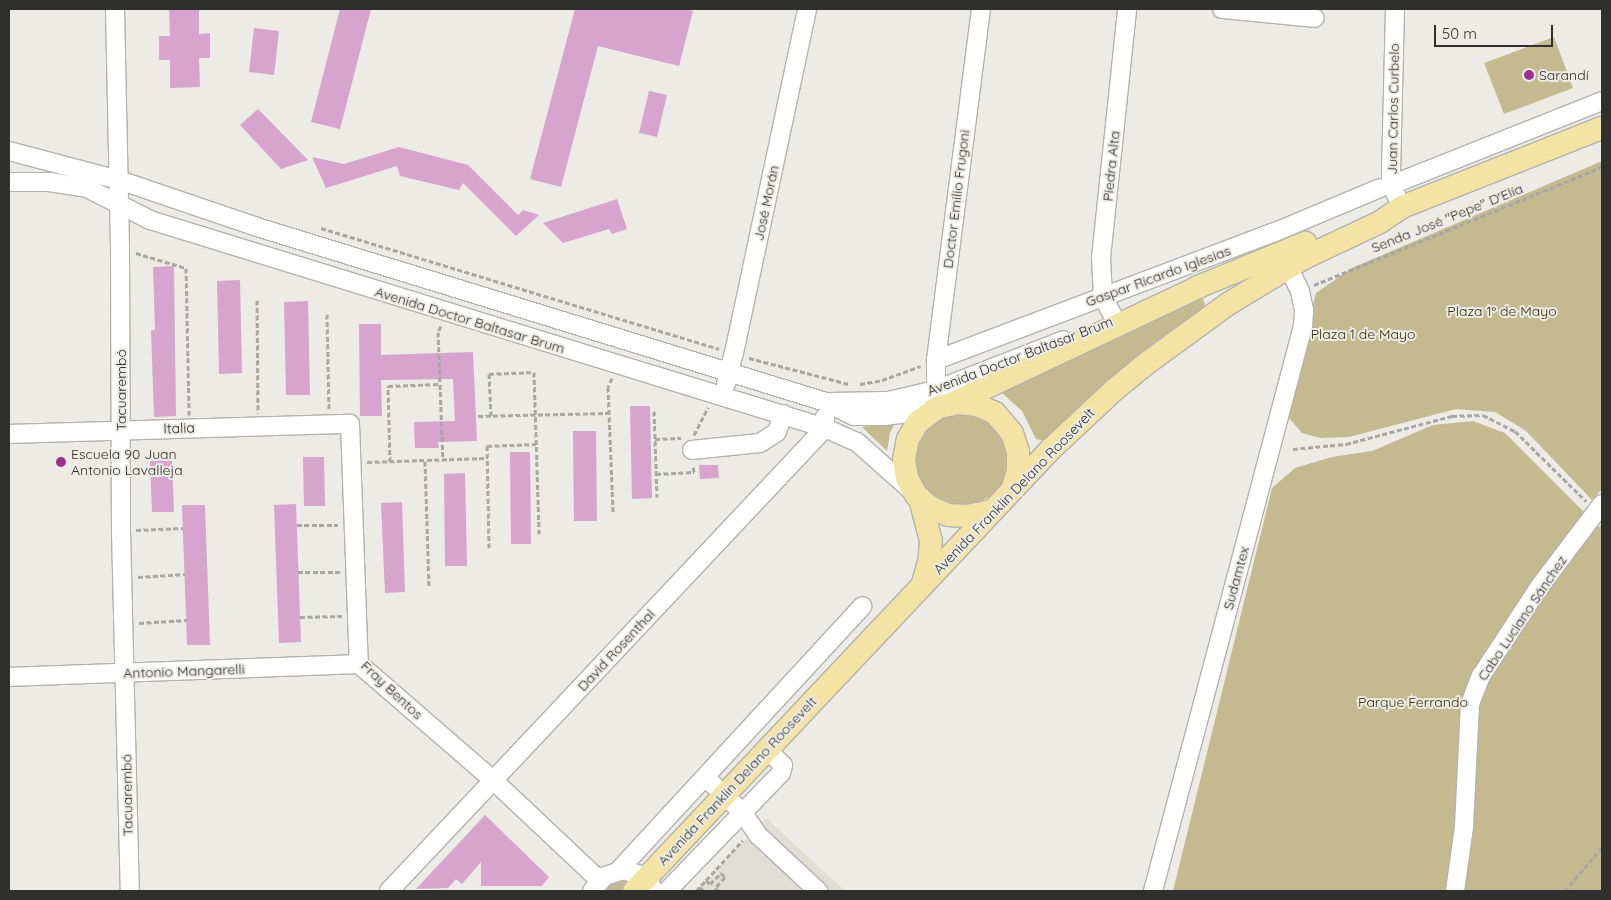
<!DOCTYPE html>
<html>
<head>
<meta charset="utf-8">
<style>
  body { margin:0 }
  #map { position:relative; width:1611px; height:900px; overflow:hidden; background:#ecebe6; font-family:Quicksand,sans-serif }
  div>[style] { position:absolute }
  .built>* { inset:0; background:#e1dfd3 }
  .green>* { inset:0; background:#c5ba8f }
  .round { border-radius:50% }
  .building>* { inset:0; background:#d6a4cd }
  .path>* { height:3px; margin-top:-1.5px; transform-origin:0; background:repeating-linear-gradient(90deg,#a7a7a3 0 5px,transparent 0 7.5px) }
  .roads { filter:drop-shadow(1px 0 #b3b2ae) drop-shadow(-1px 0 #b3b2ae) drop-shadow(0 1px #b3b2ae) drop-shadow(0 -1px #b3b2ae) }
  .minor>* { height:18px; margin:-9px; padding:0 9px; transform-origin:9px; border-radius:9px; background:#fff }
  .major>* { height:22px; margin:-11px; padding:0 11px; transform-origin:11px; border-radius:11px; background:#f3e3a4 }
  .dots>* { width:14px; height:14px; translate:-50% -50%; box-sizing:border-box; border:2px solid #ecebe6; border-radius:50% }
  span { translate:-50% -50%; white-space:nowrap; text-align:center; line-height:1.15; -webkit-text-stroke:4px #ecebe6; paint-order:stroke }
  .poi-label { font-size:14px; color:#2f2f2d }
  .left { translate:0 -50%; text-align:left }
  .street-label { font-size:14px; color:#2f2f2d }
  .park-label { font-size:14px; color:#392e00 }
  .frame { position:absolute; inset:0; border:10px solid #2f2f2d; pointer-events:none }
  .scale { position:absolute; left:1434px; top:25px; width:119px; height:22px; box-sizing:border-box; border:2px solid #2f2f2d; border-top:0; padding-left:6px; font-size:15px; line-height:18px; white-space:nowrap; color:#2f2f2d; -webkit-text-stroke:4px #ecebe6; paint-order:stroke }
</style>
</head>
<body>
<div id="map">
  <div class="built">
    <div style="clip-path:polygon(766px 818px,845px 891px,697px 891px)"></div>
  </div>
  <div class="green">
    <div style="clip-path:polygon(1554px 37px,1573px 88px,1504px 114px,1484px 63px)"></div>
    <div style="clip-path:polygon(1602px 161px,1602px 489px,1592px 500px,1526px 431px,1495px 412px,1456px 409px,1349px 437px,1320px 438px,1302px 433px,1289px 418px,1288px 400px,1316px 293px,1352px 268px)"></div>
    <div style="clip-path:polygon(1202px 297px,1205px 304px,1203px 308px,1123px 370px,1044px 441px,1036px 439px,1022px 411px,1001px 392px)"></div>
    <div class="round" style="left:915px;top:411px;width:94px;height:94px"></div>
    <div style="clip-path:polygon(896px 421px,890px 433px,887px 451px,862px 427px)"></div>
    <div style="clip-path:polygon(1473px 421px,1505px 433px,1599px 527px,1602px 524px,1602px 891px,1173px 891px,1272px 488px,1295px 468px,1332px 457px,1372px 451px,1433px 425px)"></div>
    <div style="clip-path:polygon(624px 880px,631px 881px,622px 891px,602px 891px,608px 884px)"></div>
  </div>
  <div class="building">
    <div style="clip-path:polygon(169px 9px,199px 9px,199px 34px,210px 33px,210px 58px,199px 58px,200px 87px,170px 88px,170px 60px,159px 60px,159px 36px,170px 36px)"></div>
    <div style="clip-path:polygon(340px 9px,371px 9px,340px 129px,311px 122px)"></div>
    <div style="clip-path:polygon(575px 9px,684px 9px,693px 11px,679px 66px,598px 46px,561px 187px,530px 179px)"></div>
    <div style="clip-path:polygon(254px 28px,279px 31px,274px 75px,249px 72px)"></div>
    <div style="clip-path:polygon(649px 91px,667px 95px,657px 137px,639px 133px)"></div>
    <div style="clip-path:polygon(258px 109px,308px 160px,281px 169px,240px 125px)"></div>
    <div style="clip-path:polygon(399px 147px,468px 165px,518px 215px,523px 210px,539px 215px,516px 236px,463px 183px,459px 190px,400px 176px,397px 166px,326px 188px,312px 157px,344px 164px)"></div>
    <div style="clip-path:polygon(617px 199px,627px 229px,612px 234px,609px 229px,563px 243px,543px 223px)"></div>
    <div style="clip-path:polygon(174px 266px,176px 416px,154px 417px,151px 330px,155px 330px,153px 267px)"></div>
    <div style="clip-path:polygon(240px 280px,242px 373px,219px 374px,217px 281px)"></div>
    <div style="clip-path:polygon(308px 301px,310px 395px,286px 395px,284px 302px)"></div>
    <div style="clip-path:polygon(359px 324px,381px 324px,381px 355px,473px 352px,477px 441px,438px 442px,439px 448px,415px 448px,414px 422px,455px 421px,453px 379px,381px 380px,382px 416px,360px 416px)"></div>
    <div style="clip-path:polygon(630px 406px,650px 406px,652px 498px,632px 499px)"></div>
    <div style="clip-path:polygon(573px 431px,596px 431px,597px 521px,574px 521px)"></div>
    <div style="clip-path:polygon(510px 452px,530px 452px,531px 544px,511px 544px)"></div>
    <div style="clip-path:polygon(303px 457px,324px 457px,325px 506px,304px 506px)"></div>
    <div style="clip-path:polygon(172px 460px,174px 512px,152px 512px,150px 461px)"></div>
    <div style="clip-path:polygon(699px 465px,718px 465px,719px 478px,700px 479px)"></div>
    <div style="clip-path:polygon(465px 473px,467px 566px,445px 566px,444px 474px)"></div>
    <div style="clip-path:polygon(402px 502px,405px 592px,385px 593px,381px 503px)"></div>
    <div style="clip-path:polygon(296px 504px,301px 642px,279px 643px,274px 505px)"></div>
    <div style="clip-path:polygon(182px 505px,205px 505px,210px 645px,187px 645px)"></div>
    <div style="clip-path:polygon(485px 815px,549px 877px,542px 886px,481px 886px,481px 862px,462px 884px,456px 879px,448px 888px,416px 889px)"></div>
  </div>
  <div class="path">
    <div style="left:321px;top:228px;width:416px;rotate:16.9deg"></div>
    <div style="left:136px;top:253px;width:52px;rotate:16.7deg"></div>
    <div style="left:186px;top:268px;width:147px;rotate:88.8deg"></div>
    <div style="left:1314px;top:285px;width:311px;rotate:-22.3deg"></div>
    <div style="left:257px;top:300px;width:113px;rotate:89.5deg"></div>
    <div style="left:327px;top:314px;width:95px;rotate:88.8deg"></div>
    <div style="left:441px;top:326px;width:7px;rotate:117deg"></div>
    <div style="left:438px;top:332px;width:128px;rotate:87.8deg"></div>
    <div style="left:749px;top:358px;width:103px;rotate:14.6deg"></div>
    <div style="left:612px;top:378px;width:10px;rotate:114deg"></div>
    <div style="left:608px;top:387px;width:125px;rotate:87.7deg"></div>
    <div style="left:860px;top:384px;width:22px;rotate:-10deg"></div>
    <div style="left:882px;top:380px;width:41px;rotate:-19.7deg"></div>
    <div style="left:654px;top:411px;width:86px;rotate:88deg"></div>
    <div style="left:478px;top:416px;width:131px;rotate:-1.3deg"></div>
    <div style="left:491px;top:416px;width:42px;rotate:-92.7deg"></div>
    <div style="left:489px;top:374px;width:45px;rotate:-2.5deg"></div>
    <div style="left:534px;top:372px;width:162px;rotate:88.2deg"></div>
    <div style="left:694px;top:435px;width:31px;rotate:-63deg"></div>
    <div style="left:655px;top:439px;width:26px;rotate:-2deg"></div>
    <div style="left:1293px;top:449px;width:53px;rotate:-5.4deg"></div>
    <div style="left:1346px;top:444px;width:110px;rotate:-14.8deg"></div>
    <div style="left:1452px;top:416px;width:31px;rotate:-2deg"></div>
    <div style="left:1483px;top:415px;width:36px;rotate:27deg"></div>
    <div style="left:1515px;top:431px;width:100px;rotate:44.6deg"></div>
    <div style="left:425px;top:461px;width:127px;rotate:88.2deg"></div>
    <div style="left:367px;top:462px;width:120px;rotate:-1.9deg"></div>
    <div style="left:390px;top:462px;width:76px;rotate:-91.5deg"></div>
    <div style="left:388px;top:386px;width:52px;rotate:-2.2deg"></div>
    <div style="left:656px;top:474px;width:38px;rotate:-3deg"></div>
    <div style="left:694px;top:472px;width:7px;rotate:-98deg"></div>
    <div style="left:297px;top:525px;width:41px"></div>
    <div style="left:136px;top:530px;width:47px;rotate:-2.4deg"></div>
    <div style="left:489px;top:548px;width:102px;rotate:-91.1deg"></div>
    <div style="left:487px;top:446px;width:49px;rotate:-2.3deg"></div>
    <div style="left:298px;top:572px;width:42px"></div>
    <div style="left:138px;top:577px;width:47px;rotate:-3.7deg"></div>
    <div style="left:300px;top:617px;width:42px;rotate:-1.4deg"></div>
    <div style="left:139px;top:623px;width:48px;rotate:-3.6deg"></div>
    <div style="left:706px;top:880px;width:6px;rotate:45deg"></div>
    <div style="left:710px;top:884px;width:16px;rotate:-45deg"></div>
    <div style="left:721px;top:873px;width:6px;rotate:45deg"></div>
    <div style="left:725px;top:877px;width:15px;rotate:132deg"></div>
    <div style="left:715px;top:888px;width:5px;rotate:37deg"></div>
    <div style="left:699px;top:887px;width:6px;rotate:39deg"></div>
    <div style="left:696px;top:891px;width:69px;rotate:-47.3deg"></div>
    <div style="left:1565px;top:891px;width:57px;rotate:-49.9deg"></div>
  </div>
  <div class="roads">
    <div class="minor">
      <div style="left:115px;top:9px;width:239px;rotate:88.8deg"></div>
      <div style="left:120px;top:248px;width:283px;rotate:89.8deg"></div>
      <div style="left:121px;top:531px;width:360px;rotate:88.6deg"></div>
      <div style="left:1222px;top:9px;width:93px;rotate:5.5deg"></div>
      <div style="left:1395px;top:9px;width:164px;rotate:91.4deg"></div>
      <div style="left:1391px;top:173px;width:12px;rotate:90deg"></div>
      <div style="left:1391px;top:185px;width:25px;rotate:63deg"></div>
      <div style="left:9px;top:151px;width:114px;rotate:14.8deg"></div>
      <div style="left:119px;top:180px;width:146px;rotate:18.8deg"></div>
      <div style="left:257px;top:227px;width:595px;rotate:17.1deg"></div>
      <div style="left:826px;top:402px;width:31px;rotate:27deg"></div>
      <div style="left:854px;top:416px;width:30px"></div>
      <div style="left:884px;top:416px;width:49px;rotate:-7deg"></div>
      <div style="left:9px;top:182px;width:40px"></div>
      <div style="left:49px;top:182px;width:38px;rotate:9deg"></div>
      <div style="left:87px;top:188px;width:71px;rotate:26.9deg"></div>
      <div style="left:150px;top:220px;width:706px;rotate:17.13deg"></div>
      <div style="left:825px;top:428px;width:35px;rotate:24deg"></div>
      <div style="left:857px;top:442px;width:76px;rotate:41.8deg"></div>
      <div style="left:1391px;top:185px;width:227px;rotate:-21.7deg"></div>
      <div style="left:1115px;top:320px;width:27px;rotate:-117deg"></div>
      <div style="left:1103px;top:296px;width:38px;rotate:-93deg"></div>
      <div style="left:1101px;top:258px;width:250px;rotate:-84deg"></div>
      <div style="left:936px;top:360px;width:362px;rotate:-20.7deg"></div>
      <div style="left:1275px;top:232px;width:114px;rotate:-22.7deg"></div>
      <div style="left:726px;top:384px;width:32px;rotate:-76deg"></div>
      <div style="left:734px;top:353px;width:352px;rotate:-78deg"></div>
      <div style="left:936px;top:390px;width:30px;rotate:-90deg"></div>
      <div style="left:936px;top:360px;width:354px;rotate:-82.7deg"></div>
      <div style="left:831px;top:402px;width:57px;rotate:-1deg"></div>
      <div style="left:888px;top:401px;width:49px;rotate:-12.9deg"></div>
      <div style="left:936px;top:390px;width:137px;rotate:-21.3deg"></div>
      <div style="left:9px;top:434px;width:341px;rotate:-1.7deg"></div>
      <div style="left:350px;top:424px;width:240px;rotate:87.9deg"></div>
      <div style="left:359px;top:664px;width:177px;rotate:40.9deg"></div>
      <div style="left:493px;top:780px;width:146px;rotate:43.3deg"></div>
      <div style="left:692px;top:450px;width:68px;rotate:-5.9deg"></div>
      <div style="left:760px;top:443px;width:20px;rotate:-33deg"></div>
      <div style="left:777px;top:432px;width:19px;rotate:-72deg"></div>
      <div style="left:9px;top:677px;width:350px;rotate:-2.1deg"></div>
      <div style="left:705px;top:777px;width:51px;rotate:43.4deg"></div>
      <div style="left:742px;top:812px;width:29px;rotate:55deg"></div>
      <div style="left:759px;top:836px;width:81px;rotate:43deg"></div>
      <div style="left:619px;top:870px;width:359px;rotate:-47.3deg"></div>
      <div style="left:389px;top:891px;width:636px;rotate:-46.72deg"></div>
      <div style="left:825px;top:428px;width:11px;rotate:-90deg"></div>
      <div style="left:592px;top:891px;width:20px;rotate:-49deg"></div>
      <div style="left:605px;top:876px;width:19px;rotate:-18deg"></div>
      <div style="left:623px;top:870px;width:19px;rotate:16deg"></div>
      <div style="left:641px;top:875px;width:11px;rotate:41deg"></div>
      <div style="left:649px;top:882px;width:10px;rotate:61deg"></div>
      <div style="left:667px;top:891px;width:164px;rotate:-46deg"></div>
      <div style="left:781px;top:773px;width:8px;rotate:-76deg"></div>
      <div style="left:783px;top:765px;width:22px;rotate:-137deg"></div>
      <div style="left:1153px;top:891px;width:585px;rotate:-75.13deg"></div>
      <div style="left:1303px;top:326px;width:16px;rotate:-86deg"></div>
      <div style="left:1304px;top:310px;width:19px;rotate:-102deg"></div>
      <div style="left:1300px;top:291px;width:28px;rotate:-116deg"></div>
      <div style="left:1455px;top:891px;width:65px;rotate:-82deg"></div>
      <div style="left:1464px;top:827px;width:123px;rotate:-87.2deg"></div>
      <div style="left:1470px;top:704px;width:30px;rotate:-69deg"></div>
      <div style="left:1481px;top:676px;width:108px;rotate:-56.8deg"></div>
      <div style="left:1540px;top:586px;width:103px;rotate:-52.9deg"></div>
    </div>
    <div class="major">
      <div style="left:951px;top:404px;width:273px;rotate:-25.3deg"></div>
      <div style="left:1198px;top:287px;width:116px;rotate:-22.4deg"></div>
      <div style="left:920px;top:499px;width:43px;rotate:75.3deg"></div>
      <div style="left:931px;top:541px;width:21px;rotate:95deg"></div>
      <div style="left:929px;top:562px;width:22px;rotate:106deg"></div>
      <div style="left:991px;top:511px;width:24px;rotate:168deg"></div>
      <div style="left:968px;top:516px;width:20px;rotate:-177deg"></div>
      <div style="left:948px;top:515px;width:20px;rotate:-156deg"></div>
      <div style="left:930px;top:507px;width:18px;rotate:-139deg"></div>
      <div style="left:916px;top:495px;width:19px;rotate:-118deg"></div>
      <div style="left:907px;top:478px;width:19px;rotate:-99deg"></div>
      <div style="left:904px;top:459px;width:20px;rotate:-79deg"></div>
      <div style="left:908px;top:439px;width:20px;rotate:-60deg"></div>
      <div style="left:918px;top:422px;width:26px;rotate:-36deg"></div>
      <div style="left:939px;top:407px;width:19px;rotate:-12deg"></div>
      <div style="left:958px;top:403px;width:19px;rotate:6deg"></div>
      <div style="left:977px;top:405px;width:20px;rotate:24deg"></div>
      <div style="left:995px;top:413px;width:26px;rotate:50deg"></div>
      <div style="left:1012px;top:433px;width:19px;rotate:72deg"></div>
      <div style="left:1018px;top:451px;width:20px;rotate:90deg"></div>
      <div style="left:1018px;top:471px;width:19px;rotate:108deg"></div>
      <div style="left:634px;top:891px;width:608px;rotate:-46.67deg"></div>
      <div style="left:1051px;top:449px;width:86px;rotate:-43.1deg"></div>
      <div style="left:1114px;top:390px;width:43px;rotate:-39.3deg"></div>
      <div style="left:1147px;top:363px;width:100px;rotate:-36.1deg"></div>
      <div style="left:1228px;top:304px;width:89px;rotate:-31.2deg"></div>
      <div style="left:1304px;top:258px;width:84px;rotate:-25.3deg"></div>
      <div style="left:1380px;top:222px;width:27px;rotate:-34deg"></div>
      <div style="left:1402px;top:207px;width:215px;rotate:-21.6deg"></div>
    </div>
  </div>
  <div class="dots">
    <div style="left:1529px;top:75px;background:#9c3091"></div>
    <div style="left:61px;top:462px;background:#9c3091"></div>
  </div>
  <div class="poi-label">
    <span class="left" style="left:1539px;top:75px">Sarandí</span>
    <span class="left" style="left:71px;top:462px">Escuela 90 Juan<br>Antonio Lavalleja</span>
  </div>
  <div class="street-label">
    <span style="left:1393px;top:109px;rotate:-89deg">Juan Carlos Curbelo</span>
    <span style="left:1111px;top:166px;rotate:-84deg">Piedra Alta</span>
    <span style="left:956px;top:199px;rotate:-83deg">Doctor Emilio Frugoni</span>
    <span style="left:766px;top:203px;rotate:-78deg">José Morán</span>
    <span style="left:1447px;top:218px;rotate:-22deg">Senda José "Pepe" D'Elía</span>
    <span style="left:1158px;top:276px;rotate:-20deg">Gaspar Ricardo Iglesias</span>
    <span style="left:470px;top:320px;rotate:17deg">Avenida Doctor Baltasar Brum</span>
    <span style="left:1020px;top:356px;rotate:-21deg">Avenida Doctor Baltasar Brum</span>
    <span style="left:121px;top:390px;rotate:-90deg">Tacuarembó</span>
    <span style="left:179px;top:428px;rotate:-2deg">Italia</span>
    <span style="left:1014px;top:491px;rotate:-46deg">Avenida Franklin Delano Roosevelt</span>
    <span style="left:1236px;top:578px;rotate:-75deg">Sudamtex</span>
    <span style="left:1522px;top:618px;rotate:-56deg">Cabo Luciano Sánchez</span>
    <span style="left:616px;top:650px;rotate:-47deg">David Rosenthal</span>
    <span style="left:184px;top:671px;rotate:-2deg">Antonio Mangarelli</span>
    <span style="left:392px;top:690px;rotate:43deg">Fray Bentos</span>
    <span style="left:737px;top:781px;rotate:-47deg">Avenida Franklin Delano Roosevelt</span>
    <span style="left:127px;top:795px;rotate:-91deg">Tacuarembó</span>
  </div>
  <div class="park-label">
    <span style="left:1502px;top:311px">Plaza 1° de Mayo</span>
    <span style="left:1363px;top:334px">Plaza 1 de Mayo</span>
    <span style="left:1413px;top:702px">Parque Ferrando</span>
  </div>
  <div class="frame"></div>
  <div class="scale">50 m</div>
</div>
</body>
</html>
